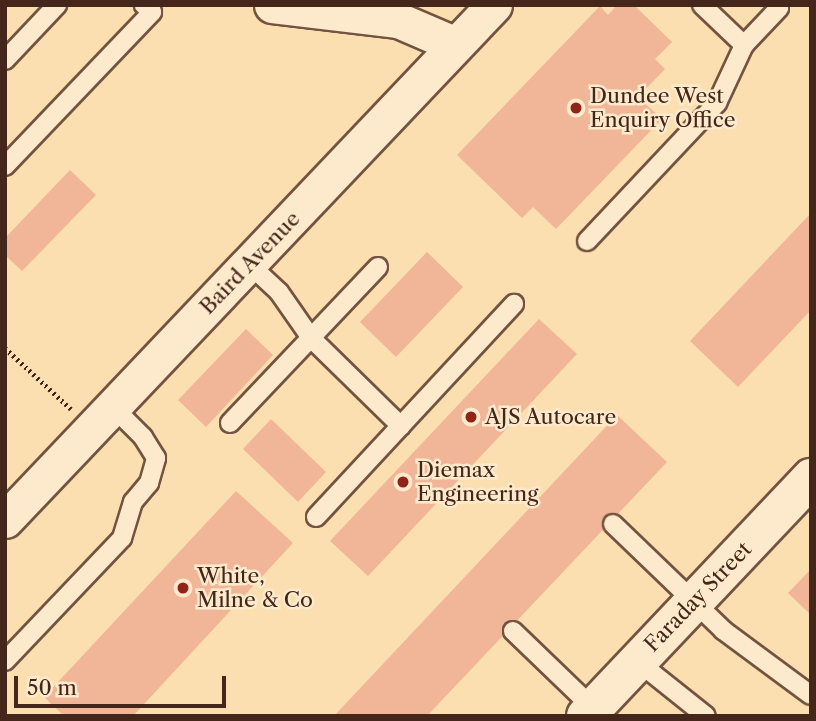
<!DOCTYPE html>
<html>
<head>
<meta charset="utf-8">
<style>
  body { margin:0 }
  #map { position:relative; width:816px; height:721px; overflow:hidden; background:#fcdfb0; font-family:"Libre Caslon Text",serif }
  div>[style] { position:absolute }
  .building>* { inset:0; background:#f1b598 }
  .path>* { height:4.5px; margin-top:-2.25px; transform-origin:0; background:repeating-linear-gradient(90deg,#45261a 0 2px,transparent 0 5.5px) }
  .roads { filter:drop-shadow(2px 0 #735440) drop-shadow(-2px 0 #735440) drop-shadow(0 2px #735440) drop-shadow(0 -2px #735440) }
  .service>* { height:18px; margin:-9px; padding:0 9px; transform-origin:9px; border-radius:9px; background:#fdeacc }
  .minor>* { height:35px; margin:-17.5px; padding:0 17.5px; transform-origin:17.5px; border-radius:17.5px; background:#fdeacc }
  .tertiary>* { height:38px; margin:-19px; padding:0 19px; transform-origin:19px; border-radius:19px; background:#fdeacc }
  .dots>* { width:19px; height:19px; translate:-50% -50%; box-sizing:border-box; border:4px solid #fdeacc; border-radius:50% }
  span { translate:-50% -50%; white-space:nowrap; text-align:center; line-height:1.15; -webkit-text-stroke:5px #fdeacc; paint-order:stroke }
  .poi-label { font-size:21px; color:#45261a }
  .left { translate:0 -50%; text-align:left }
  .street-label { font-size:21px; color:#45261a }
  .frame { position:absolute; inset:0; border:7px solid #45261a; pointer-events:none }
  .scale { position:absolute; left:14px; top:676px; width:212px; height:32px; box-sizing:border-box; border:4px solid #45261a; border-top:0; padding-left:9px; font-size:21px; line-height:24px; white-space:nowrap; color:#45261a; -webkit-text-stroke:5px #fdeacc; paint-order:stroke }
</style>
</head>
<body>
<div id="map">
  <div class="building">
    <div style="clip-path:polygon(617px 5px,634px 5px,672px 42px,655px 59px,665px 69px,638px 97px,662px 119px,556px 229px,533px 207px,522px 218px,457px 155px,600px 6px,608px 15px)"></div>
    <div style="clip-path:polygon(70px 170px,96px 195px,22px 271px,5px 255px,5px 238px)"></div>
    <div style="clip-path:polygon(811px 213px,811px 310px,738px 387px,690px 341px)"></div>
    <div style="clip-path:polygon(427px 252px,463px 287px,396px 357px,360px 322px)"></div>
    <div style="clip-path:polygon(539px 319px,577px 354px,368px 576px,330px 541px)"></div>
    <div style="clip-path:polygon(246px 329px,273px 355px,206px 427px,178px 400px)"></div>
    <div style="clip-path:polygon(617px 415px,667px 462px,427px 716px,334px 716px)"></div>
    <div style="clip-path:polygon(271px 419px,326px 472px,298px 502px,243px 449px)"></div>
    <div style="clip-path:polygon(236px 491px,293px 543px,133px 716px,64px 716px,44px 697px)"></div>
    <div style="clip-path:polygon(811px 569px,811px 615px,788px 593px)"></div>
  </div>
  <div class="path">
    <div style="left:5px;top:348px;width:90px;rotate:42.7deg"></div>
  </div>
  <div class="roads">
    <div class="service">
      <div style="left:702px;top:5px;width:58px;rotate:43.6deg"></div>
      <div style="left:5px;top:60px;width:76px;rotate:-46.6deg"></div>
      <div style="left:5px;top:166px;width:213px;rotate:-46.3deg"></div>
      <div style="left:152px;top:12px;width:11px;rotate:-139deg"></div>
      <div style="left:587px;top:241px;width:190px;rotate:-46.7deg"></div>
      <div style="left:717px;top:103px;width:64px;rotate:-65deg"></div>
      <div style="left:744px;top:45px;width:51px;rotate:-46.6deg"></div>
      <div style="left:779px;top:8px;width:4px;rotate:-135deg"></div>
      <div style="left:249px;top:264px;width:41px;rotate:43deg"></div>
      <div style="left:279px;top:292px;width:56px;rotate:55.2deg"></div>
      <div style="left:311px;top:338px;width:126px;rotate:44.4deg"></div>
      <div style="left:230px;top:423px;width:215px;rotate:-46.5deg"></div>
      <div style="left:316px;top:517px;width:291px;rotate:-47.1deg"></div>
      <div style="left:613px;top:524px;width:153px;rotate:43.9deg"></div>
      <div style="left:723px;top:630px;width:109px;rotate:36.5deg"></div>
      <div style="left:513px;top:631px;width:111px;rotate:43.9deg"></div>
      <div style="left:5px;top:661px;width:170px;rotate:-46.4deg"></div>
      <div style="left:122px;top:538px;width:38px;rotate:-73deg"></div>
      <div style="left:133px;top:502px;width:25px;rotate:-50deg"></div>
      <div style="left:149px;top:483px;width:26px;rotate:-74deg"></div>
      <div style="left:156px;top:458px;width:25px;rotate:-122deg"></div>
      <div style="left:143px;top:437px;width:42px;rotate:-135deg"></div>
      <div style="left:637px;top:661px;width:88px;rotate:38.6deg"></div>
    </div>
    <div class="minor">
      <div style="left:272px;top:5px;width:127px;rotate:6.8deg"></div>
      <div style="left:398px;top:20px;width:63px;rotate:23.3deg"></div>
      <div style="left:5px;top:520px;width:710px;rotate:-46.48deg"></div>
    </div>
    <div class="tertiary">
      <div style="left:586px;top:716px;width:328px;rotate:-46.6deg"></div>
    </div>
  </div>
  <div class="dots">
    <div style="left:576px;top:108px;background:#8f2418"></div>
    <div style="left:471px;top:417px;background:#8f2418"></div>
    <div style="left:403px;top:482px;background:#8f2418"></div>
    <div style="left:183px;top:588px;background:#8f2418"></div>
  </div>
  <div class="poi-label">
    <span class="left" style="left:590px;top:108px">Dundee West<br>Enquiry Office</span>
    <span class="left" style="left:485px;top:417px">AJS Autocare</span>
    <span class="left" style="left:417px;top:482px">Diemax<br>Engineering</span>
    <span class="left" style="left:197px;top:588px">White,<br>Milne &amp; Co</span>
  </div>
  <div class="street-label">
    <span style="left:250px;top:263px;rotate:-46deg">Baird Avenue</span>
    <span style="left:698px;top:597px;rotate:-46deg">Faraday Street</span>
  </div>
  <div class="frame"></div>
  <div class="scale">50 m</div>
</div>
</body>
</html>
